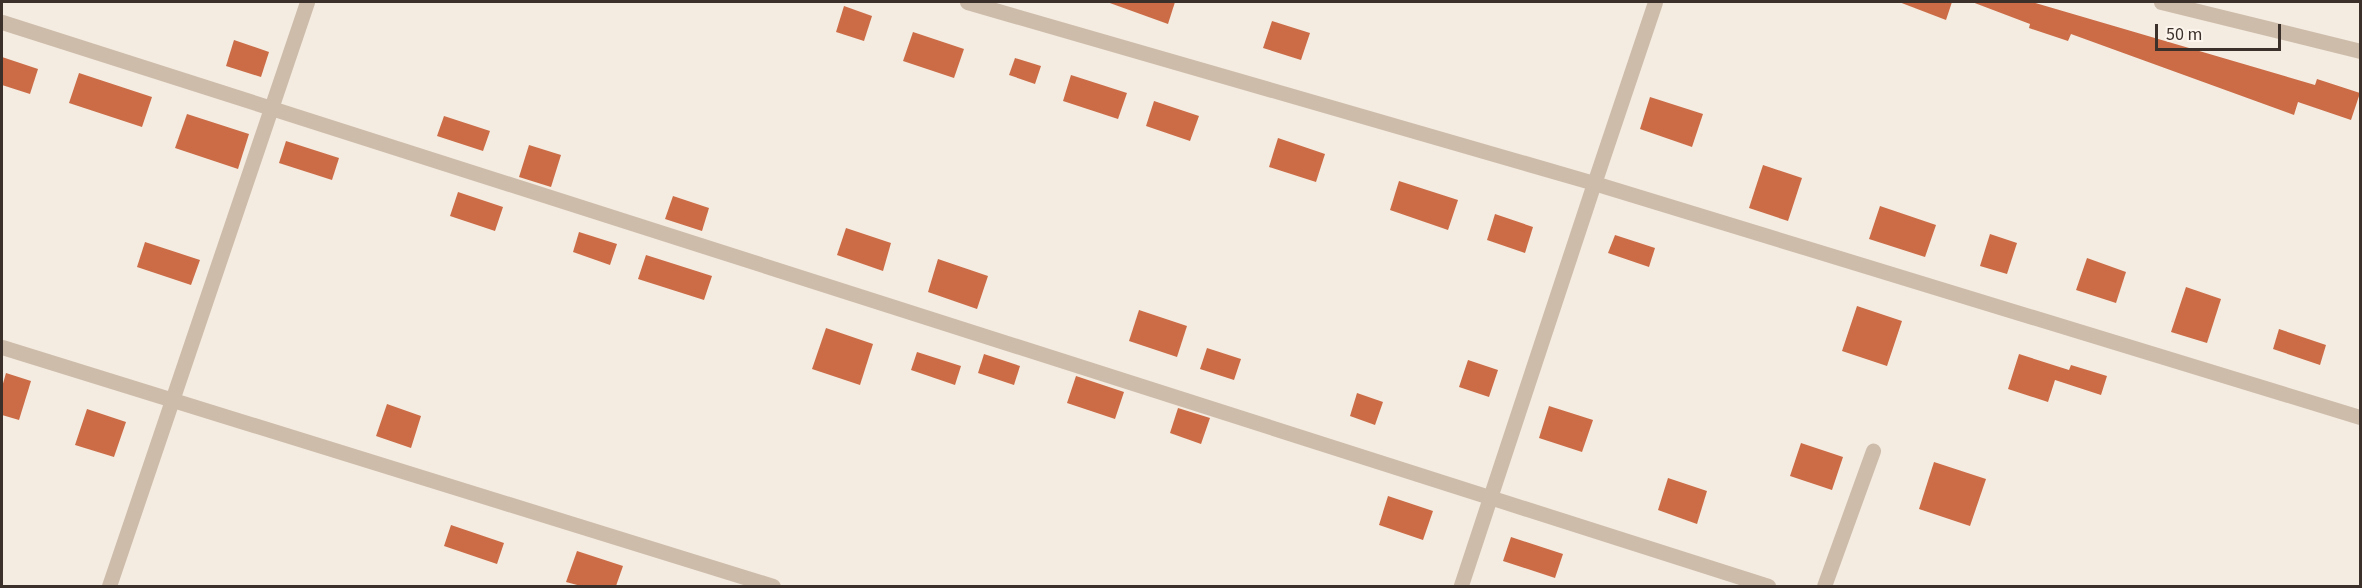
<!DOCTYPE html>
<html>
<head>
<meta charset="utf-8">
<style>
  body { margin:0 }
  #map { position:relative; width:2362px; height:588px; overflow:hidden; background:#f4ece0; font-family:"Source Sans 3",sans-serif }
  div>[style] { position:absolute }
  .building>* { inset:0; background:#cb6c47 }
  .minor>* { height:15px; margin:-7.5px; padding:0 7.5px; transform-origin:7.5px; border-radius:7.5px; background:#cebcab }
  span { translate:-50% -50%; white-space:nowrap; text-align:center; line-height:1.15; -webkit-text-stroke:6px #fbf5ed; paint-order:stroke }
  .frame { position:absolute; inset:0; border:3px solid #3b302a; pointer-events:none }
  .scale { position:absolute; left:2155px; top:24px; width:126px; height:27px; box-sizing:border-box; border:3px solid #3b302a; border-top:0; padding-left:8px; font-size:18px; line-height:21px; white-space:nowrap; color:#3b302a; -webkit-text-stroke:4px #fbf5ed; paint-order:stroke }
</style>
</head>
<body>
<div id="map">
  <div class="building">
    <div style="clip-path:polygon(1107px 2px,1175px 2px,1168px 24px)"></div>
    <div style="clip-path:polygon(1899px 2px,1952px 2px,1946px 20px)"></div>
    <div style="clip-path:polygon(1972px 2px,2032px 2px,2315px 85px,2317px 79px,2360px 93px,2351px 120px,2298px 102px,2294px 115px,2071px 34px,2068px 41px,2029px 28px,2030px 24px)"></div>
    <div style="clip-path:polygon(844px 6px,872px 16px,864px 41px,836px 32px)"></div>
    <div style="clip-path:polygon(1272px 21px,1310px 33px,1301px 60px,1263px 48px)"></div>
    <div style="clip-path:polygon(913px 32px,964px 49px,954px 78px,903px 61px)"></div>
    <div style="clip-path:polygon(234px 40px,269px 52px,261px 77px,226px 66px)"></div>
    <div style="clip-path:polygon(2px 57px,38px 69px,30px 94px,2px 85px)"></div>
    <div style="clip-path:polygon(1015px 58px,1041px 66px,1035px 84px,1009px 75px)"></div>
    <div style="clip-path:polygon(79px 73px,152px 97px,142px 127px,69px 103px)"></div>
    <div style="clip-path:polygon(1071px 75px,1127px 93px,1118px 119px,1063px 101px)"></div>
    <div style="clip-path:polygon(1650px 97px,1703px 114px,1692px 147px,1640px 129px)"></div>
    <div style="clip-path:polygon(1154px 101px,1199px 116px,1190px 141px,1146px 126px)"></div>
    <div style="clip-path:polygon(187px 114px,249px 134px,238px 169px,175px 148px)"></div>
    <div style="clip-path:polygon(444px 116px,490px 131px,483px 151px,437px 136px)"></div>
    <div style="clip-path:polygon(1278px 138px,1325px 154px,1316px 182px,1269px 167px)"></div>
    <div style="clip-path:polygon(286px 141px,339px 158px,332px 180px,279px 163px)"></div>
    <div style="clip-path:polygon(529px 145px,561px 155px,551px 187px,519px 177px)"></div>
    <div style="clip-path:polygon(1763px 165px,1802px 178px,1788px 221px,1749px 208px)"></div>
    <div style="clip-path:polygon(1399px 181px,1458px 200px,1448px 230px,1390px 210px)"></div>
    <div style="clip-path:polygon(458px 192px,503px 207px,495px 231px,450px 216px)"></div>
    <div style="clip-path:polygon(673px 196px,709px 208px,702px 231px,665px 219px)"></div>
    <div style="clip-path:polygon(1880px 206px,1936px 225px,1925px 257px,1869px 239px)"></div>
    <div style="clip-path:polygon(1495px 214px,1533px 227px,1525px 253px,1487px 240px)"></div>
    <div style="clip-path:polygon(846px 228px,891px 243px,883px 271px,837px 255px)"></div>
    <div style="clip-path:polygon(579px 232px,617px 244px,610px 265px,573px 252px)"></div>
    <div style="clip-path:polygon(1990px 234px,2017px 243px,2007px 274px,1980px 266px)"></div>
    <div style="clip-path:polygon(1615px 235px,1655px 248px,1649px 267px,1608px 253px)"></div>
    <div style="clip-path:polygon(145px 242px,200px 260px,191px 285px,137px 267px)"></div>
    <div style="clip-path:polygon(646px 255px,712px 276px,704px 300px,638px 279px)"></div>
    <div style="clip-path:polygon(2087px 258px,2126px 272px,2116px 303px,2076px 290px)"></div>
    <div style="clip-path:polygon(938px 259px,988px 276px,977px 309px,928px 292px)"></div>
    <div style="clip-path:polygon(2186px 287px,2221px 299px,2207px 343px,2171px 332px)"></div>
    <div style="clip-path:polygon(1857px 306px,1902px 321px,1887px 366px,1842px 351px)"></div>
    <div style="clip-path:polygon(1139px 310px,1187px 326px,1177px 357px,1129px 341px)"></div>
    <div style="clip-path:polygon(826px 328px,873px 344px,860px 385px,812px 369px)"></div>
    <div style="clip-path:polygon(2279px 329px,2326px 345px,2320px 365px,2273px 349px)"></div>
    <div style="clip-path:polygon(1207px 348px,1241px 359px,1234px 380px,1200px 369px)"></div>
    <div style="clip-path:polygon(917px 352px,961px 366px,955px 385px,911px 370px)"></div>
    <div style="clip-path:polygon(984px 354px,1020px 366px,1014px 385px,978px 373px)"></div>
    <div style="clip-path:polygon(2019px 354px,2069px 370px,2071px 365px,2107px 376px,2101px 395px,2055px 380px,2048px 402px,2008px 389px)"></div>
    <div style="clip-path:polygon(1468px 360px,1498px 370px,1489px 397px,1459px 387px)"></div>
    <div style="clip-path:polygon(6px 373px,31px 381px,19px 420px,2px 415px,2px 387px)"></div>
    <div style="clip-path:polygon(1076px 376px,1124px 392px,1115px 419px,1067px 403px)"></div>
    <div style="clip-path:polygon(1357px 393px,1383px 402px,1375px 425px,1350px 416px)"></div>
    <div style="clip-path:polygon(387px 404px,421px 416px,411px 448px,376px 436px)"></div>
    <div style="clip-path:polygon(1549px 406px,1593px 420px,1582px 452px,1539px 438px)"></div>
    <div style="clip-path:polygon(1178px 408px,1210px 418px,1201px 444px,1170px 433px)"></div>
    <div style="clip-path:polygon(87px 409px,126px 422px,114px 457px,75px 445px)"></div>
    <div style="clip-path:polygon(1801px 443px,1843px 457px,1832px 490px,1790px 476px)"></div>
    <div style="clip-path:polygon(1934px 462px,1986px 479px,1970px 526px,1919px 509px)"></div>
    <div style="clip-path:polygon(1668px 478px,1707px 491px,1697px 524px,1658px 510px)"></div>
    <div style="clip-path:polygon(1388px 496px,1433px 511px,1423px 540px,1379px 525px)"></div>
    <div style="clip-path:polygon(451px 525px,504px 543px,497px 564px,444px 546px)"></div>
    <div style="clip-path:polygon(1511px 537px,1563px 554px,1555px 578px,1503px 561px)"></div>
    <div style="clip-path:polygon(577px 551px,623px 566px,616px 586px,581px 586px,566px 582px)"></div>
  </div>
  <div class="minor">
    <div style="left:967px;top:2px;width:653px;rotate:16.1deg"></div>
    <div style="left:1594px;top:183px;width:424px;rotate:108.3deg"></div>
    <div style="left:1655px;top:2px;width:191px;rotate:108.6deg"></div>
    <div style="left:1594px;top:183px;width:801px;rotate:16.99deg"></div>
    <div style="left:2161px;top:2px;width:205px;rotate:13.8deg"></div>
    <div style="left:2px;top:22px;width:1854px;rotate:17.71deg"></div>
    <div style="left:2px;top:347px;width:807px;rotate:17.22deg"></div>
    <div style="left:109px;top:586px;width:617px;rotate:-71.27deg"></div>
    <div style="left:1824px;top:586px;width:144px;rotate:-70.1deg"></div>
  </div>
  <div class="frame"></div>
  <div class="scale">50 m</div>
</div>
</body>
</html>
